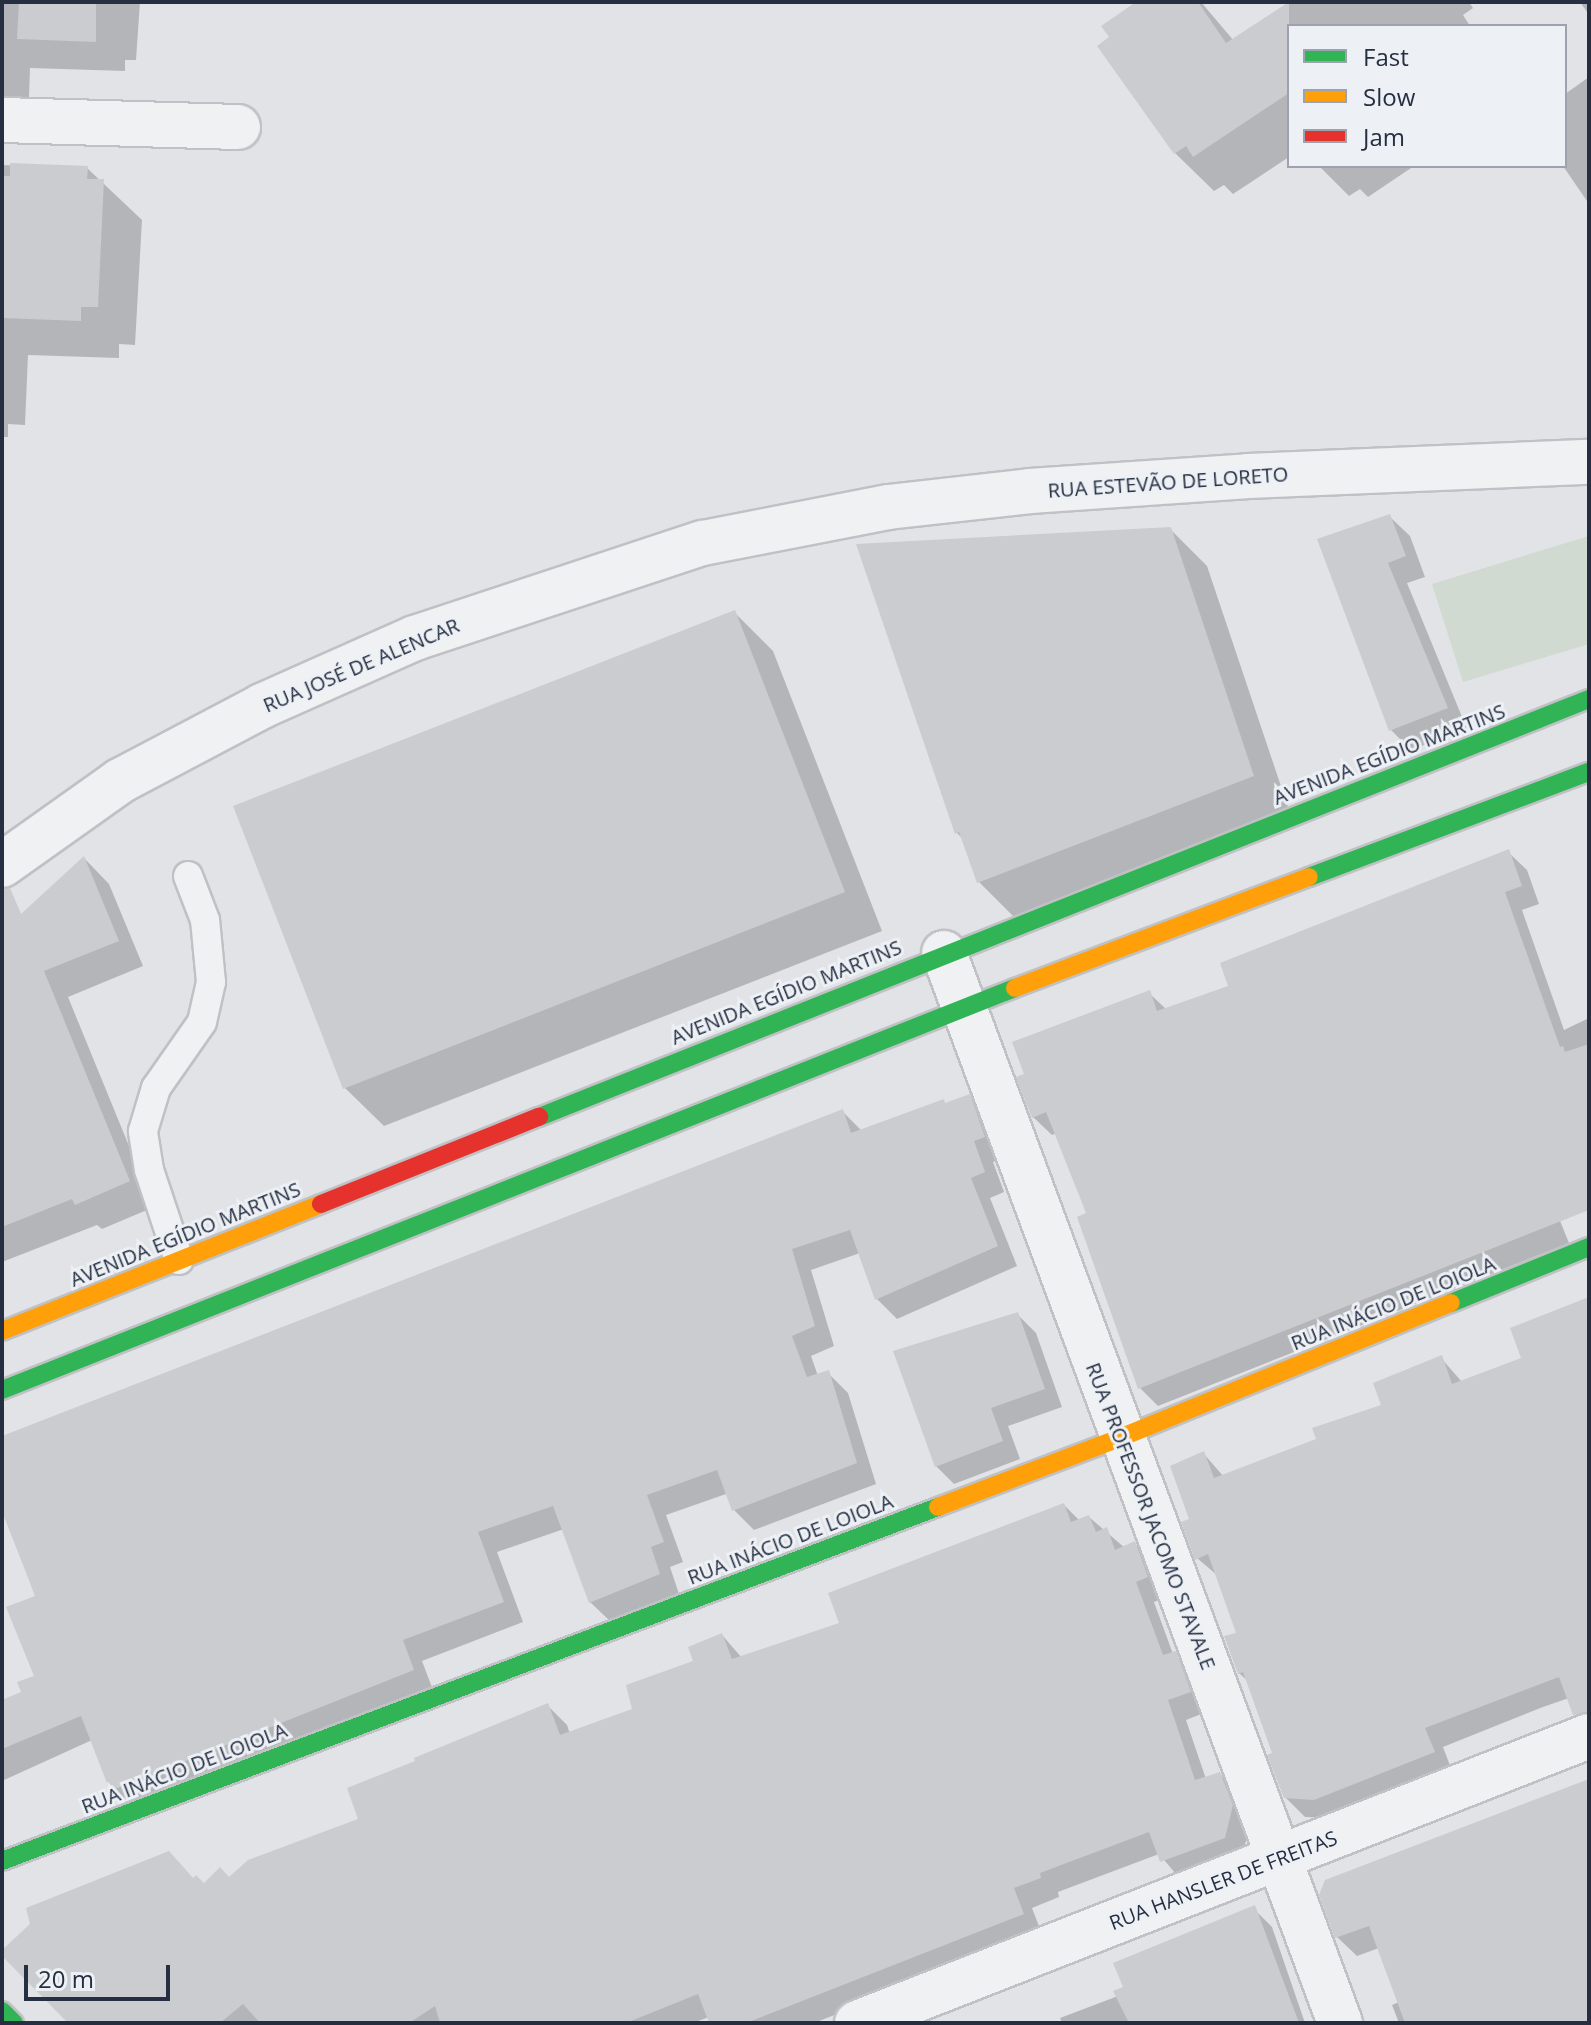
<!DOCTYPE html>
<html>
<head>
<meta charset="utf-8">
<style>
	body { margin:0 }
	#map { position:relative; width:1591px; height:2025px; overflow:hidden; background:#e1e3e6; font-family:"Open Sans",sans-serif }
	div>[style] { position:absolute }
	.green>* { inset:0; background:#d0dad0 }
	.shadow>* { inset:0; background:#0003 }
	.building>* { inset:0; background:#caccd0 }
	.roads { filter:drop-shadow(2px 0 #bfc1c4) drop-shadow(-2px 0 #bfc1c4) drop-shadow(0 2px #bfc1c4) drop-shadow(0 -2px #bfc1c4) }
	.lane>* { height:28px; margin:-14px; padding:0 14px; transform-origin:14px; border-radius:14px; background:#f0f1f3 }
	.street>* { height:44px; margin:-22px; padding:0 22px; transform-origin:22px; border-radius:22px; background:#f0f1f3 }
	.fast>* { height:18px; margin:-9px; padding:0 9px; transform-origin:9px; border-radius:9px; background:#30b455 }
	.slow>* { height:18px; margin:-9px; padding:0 9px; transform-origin:9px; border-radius:9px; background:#ff9f0a }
	.jam>* { height:18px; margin:-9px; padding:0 9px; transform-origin:9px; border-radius:9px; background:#e5322d }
	span { translate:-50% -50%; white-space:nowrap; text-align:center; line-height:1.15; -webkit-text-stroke:6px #edf1f6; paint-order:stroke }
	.street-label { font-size:20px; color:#262f41 }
	.frame { position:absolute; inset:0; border:4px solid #262f41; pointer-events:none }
	.legend { position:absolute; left:1287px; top:24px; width:280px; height:144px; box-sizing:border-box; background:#edf1f6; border:2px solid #9da3ae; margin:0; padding:10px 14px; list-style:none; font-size:24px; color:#262f41 }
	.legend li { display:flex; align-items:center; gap:16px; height:40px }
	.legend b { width:40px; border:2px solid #9da3ae }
	.scale { position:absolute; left:24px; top:1965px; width:146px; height:36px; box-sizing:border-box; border:4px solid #262f41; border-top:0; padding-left:10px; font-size:24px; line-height:28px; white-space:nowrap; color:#262f41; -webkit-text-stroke:6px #edf1f6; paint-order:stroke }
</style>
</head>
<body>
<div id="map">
	<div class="green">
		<i style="clip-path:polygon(1589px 536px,1589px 644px,1463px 682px,1432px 584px)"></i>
	</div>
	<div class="shadow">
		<i style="clip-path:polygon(2px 2px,140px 2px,136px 60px,125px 60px,125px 71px,30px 68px,28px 126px,11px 136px,8px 144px,2px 144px)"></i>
		<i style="clip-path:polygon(1140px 2px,1201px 2px,1234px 41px,1290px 2px,1469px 2px,1473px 8px,1463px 15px,1470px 26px,1289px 26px,1289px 157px,1233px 194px,1224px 185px,1214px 191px,1175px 153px,1112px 38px)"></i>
		<i style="clip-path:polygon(1580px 2px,1589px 2px,1589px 15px)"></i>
		<i style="clip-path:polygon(1589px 77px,1589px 204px,1563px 166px,1565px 94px)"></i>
		<i style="clip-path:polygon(2px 165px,87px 168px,142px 220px,135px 345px,119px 344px,119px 358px,28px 355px,25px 425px,8px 424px,8px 437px,2px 437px)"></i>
		<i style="clip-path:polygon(1319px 166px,1414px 166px,1368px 197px,1360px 189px,1349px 196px)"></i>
		<i style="clip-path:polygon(1389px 516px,1410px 536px,1425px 577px,1407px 583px,1467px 729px,1411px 750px,1391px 730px,1320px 540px)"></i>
		<i style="clip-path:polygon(1170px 529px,1207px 566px,1290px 813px,1015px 918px,979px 882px,964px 840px,957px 833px)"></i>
		<i style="clip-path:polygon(734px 612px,773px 651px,882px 931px,384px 1126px,345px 1088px)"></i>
		<i style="clip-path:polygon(1508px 852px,1527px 870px,1539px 904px,1522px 910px,1564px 1030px,1589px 1018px,1589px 1198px,1556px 1211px,1569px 1243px,1158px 1406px,1140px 1388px,1089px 1214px,1057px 1133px,1052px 1135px,1033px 1117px,1149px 993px,1167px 1010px,1230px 987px)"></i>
		<i style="clip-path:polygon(84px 858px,109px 884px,143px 966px,68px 997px,154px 1207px,102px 1229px,97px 1225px,2px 1262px,2px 934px)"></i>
		<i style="clip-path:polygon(969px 1096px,989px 1117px,1004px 1157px,993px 1162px,1004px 1192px,990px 1198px,1017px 1266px,897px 1319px,876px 1298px,860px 1253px,811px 1270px,834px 1346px,811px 1356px,818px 1376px,828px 1373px,848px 1393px,876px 1484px,754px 1530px,734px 1510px,726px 1494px,666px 1515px,683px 1562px,670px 1567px,679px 1594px,611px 1622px,590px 1602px,564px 1529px,497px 1552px,523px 1622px,422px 1661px,433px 1690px,132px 1810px,112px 1790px,92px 1740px,2px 1781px,2px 1703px,24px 1693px,37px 1677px,37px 1597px,2px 1511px,2px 1439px,842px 1111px,862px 1131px)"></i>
		<i style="clip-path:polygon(1589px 1299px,1589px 1717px,1569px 1698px,1543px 1707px,1443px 1747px,1452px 1771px,1334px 1818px,1305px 1817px,1285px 1797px,1274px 1754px,1249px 1682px,1239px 1673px,1238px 1634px,1218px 1576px,1197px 1558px,1191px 1520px,1204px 1454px,1224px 1477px,1319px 1440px,1383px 1406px,1441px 1358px,1462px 1382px,1524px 1359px)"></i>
		<i style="clip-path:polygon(1018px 1315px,1036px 1333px,1062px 1407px,1008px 1426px,1020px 1459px,954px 1484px,936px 1466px)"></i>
		<i style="clip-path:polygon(1064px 1505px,1080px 1521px,1089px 1517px,1125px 1548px,1135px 1544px,1154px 1563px,1166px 1597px,1154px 1602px,1173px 1654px,1194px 1673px,1209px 1711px,1186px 1720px,1206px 1779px,1220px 1774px,1239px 1793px,1251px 1826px,1244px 1847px,1181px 1880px,1159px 1854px,1058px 1892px,1059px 1897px,1032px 1908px,1042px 1934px,814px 2023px,711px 2023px,709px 2017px,693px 2023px,71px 2023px,2px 1953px,194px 1880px,204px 1886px,229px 1879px,361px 1820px,548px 1706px,567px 1725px,570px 1734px,634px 1711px,696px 1662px,722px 1635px,742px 1658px,841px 1624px)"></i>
		<i style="clip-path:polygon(1589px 1781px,1589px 2023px,1399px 2023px,1392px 2005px,1399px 2002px,1379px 1948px,1357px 1956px,1337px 1937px)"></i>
		<i style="clip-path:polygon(1253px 1908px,1272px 1927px,1305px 2023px,1062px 2023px,1060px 2018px,1118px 1996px)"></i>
	</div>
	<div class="building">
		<i style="clip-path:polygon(19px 2px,96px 2px,96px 42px,17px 39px)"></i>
		<i style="clip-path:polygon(1136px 2px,1198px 2px,1226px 43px,1289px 2px,1289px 93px,1193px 157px,1186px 146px,1174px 154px,1097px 46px,1109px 37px,1101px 26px)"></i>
		<i style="clip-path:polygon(10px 163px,88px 166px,87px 179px,104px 179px,98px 307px,81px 307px,81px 321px,2px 318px,2px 176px,10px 176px)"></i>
		<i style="clip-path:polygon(1390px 514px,1406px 556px,1388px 563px,1448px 708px,1389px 731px,1317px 539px)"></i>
		<i style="clip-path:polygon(1171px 527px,1254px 776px,977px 883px,959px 832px,955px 834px,856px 544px)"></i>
		<i style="clip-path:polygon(735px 610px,845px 892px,343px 1089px,233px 806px)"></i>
		<i style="clip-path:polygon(1509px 849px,1522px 886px,1505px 892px,1560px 1047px,1563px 1046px,1565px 1052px,1589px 1044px,1589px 1210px,1138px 1389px,1077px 1217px,1086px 1213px,1046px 1112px,1032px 1118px,1016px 1077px,1024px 1074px,1012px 1042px,1150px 990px,1157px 1011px,1228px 986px,1220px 963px)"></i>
		<i style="clip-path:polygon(84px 856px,119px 941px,44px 971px,130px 1181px,75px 1205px,72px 1199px,2px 1227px,2px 890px,10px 888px,21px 914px)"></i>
		<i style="clip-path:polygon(970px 1094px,985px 1137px,974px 1141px,985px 1172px,971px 1178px,998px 1246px,875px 1300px,850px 1230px,792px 1249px,815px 1326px,792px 1336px,807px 1377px,829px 1370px,857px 1463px,732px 1511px,717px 1470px,647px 1495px,664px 1542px,651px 1547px,660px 1574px,589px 1603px,553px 1506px,478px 1532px,504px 1602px,403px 1640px,414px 1670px,110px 1791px,81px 1716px,2px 1749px,2px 1700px,21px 1692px,17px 1682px,34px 1676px,6px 1607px,35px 1596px,2px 1511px,2px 1436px,843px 1109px,851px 1133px,944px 1099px,945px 1103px)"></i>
		<i style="clip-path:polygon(1589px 1297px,1589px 1712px,1573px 1715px,1559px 1677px,1425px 1728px,1435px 1752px,1314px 1800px,1284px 1798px,1267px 1755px,1272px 1753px,1243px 1672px,1238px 1674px,1224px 1636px,1236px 1633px,1208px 1554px,1195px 1560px,1181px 1522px,1189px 1519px,1170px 1466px,1204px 1451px,1214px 1478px,1316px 1439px,1312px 1428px,1381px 1405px,1373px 1383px,1442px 1355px,1452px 1384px,1521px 1358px,1510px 1328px)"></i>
		<i style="clip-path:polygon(1018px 1312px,1045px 1389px,991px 1408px,1003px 1441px,935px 1467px,893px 1351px)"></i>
		<i style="clip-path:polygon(1064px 1503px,1071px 1522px,1089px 1515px,1096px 1532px,1107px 1527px,1115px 1550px,1135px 1541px,1148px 1577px,1136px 1582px,1163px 1655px,1176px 1651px,1191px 1692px,1168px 1700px,1195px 1780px,1220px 1772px,1233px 1805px,1225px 1838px,1160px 1862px,1149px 1832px,1040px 1873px,1041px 1878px,1014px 1888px,1024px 1914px,746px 2023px,709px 2023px,698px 1994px,626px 2023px,440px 2023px,435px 2006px,409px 2023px,260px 2023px,243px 2004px,220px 2023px,68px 2023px,2px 1956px,2px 1950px,30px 1924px,26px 1908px,169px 1851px,193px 1878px,196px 1875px,204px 1883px,220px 1867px,229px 1877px,248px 1860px,358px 1819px,347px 1788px,415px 1761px,414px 1758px,548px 1703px,560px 1735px,632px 1709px,626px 1685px,693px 1661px,688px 1647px,722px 1633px,732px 1659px,839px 1623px,828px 1593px)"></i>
		<i style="clip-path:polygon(1589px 1779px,1589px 2023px,1405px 2023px,1369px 1926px,1335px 1938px,1319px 1895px,1325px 1880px)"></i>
		<i style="clip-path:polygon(1255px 1905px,1299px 2023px,1129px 2023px,1113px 1991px,1123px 1987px,1113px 1963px)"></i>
	</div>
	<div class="roads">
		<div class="lane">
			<i style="left:179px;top:1260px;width:95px;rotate:-108.4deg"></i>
			<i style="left:149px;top:1170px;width:39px;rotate:-99deg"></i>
			<i style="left:143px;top:1131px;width:45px;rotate:-73.2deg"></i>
			<i style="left:156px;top:1088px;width:80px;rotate:-55.1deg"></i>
			<i style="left:202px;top:1022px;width:41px;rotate:-77.3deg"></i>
			<i style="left:211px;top:982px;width:62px;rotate:-95.5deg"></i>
			<i style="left:205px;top:920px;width:47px;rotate:-111.1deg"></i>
		</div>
		<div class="street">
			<i style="left:2px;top:120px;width:236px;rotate:1.7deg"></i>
			<i style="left:2px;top:865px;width:145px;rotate:-35.4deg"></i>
			<i style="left:120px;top:781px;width:161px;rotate:-27.8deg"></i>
			<i style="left:262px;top:706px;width:167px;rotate:-24deg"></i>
			<i style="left:415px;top:638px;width:303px;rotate:-18.3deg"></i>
			<i style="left:703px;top:543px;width:188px;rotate:-11deg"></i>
			<i style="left:888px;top:507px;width:143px;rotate:-6.4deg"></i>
			<i style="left:1030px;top:491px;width:219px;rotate:-3.9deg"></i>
			<i style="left:1248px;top:476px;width:341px;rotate:-2.4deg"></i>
			<i style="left:944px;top:953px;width:1141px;rotate:69.69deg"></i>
			<i style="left:857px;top:2023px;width:786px;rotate:-21.41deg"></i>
		</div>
		<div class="fast">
			<i style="left:1309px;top:877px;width:299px;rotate:-20.6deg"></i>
			<i style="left:539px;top:1117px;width:1130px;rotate:-21.71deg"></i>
			<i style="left:1451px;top:1303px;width:149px;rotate:-22.1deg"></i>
			<i style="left:2px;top:1390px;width:1090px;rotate:-21.65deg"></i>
			<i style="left:2px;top:1861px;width:1001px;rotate:-20.72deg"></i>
			<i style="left:2px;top:2011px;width:17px;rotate:45deg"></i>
		</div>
		<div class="slow">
			<i style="left:1015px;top:988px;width:314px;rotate:-20.7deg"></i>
			<i style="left:2px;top:1331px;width:343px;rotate:-21.7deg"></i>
			<i style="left:938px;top:1507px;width:197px;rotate:-20.8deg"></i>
			<i style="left:1122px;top:1437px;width:355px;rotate:-22.2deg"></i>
		</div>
		<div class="jam">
			<i style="left:321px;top:1204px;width:235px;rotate:-21.8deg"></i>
		</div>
	</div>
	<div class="street-label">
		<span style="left:1168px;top:482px;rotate:-4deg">RUA ESTEVÃO DE LORETO</span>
		<span style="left:361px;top:665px;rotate:-23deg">RUA JOSÉ DE ALENCAR</span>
		<span style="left:1389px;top:754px;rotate:-21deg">AVENIDA EGÍDIO MARTINS</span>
		<span style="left:786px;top:992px;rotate:-22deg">AVENIDA EGÍDIO MARTINS</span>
		<span style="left:185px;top:1234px;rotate:-22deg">AVENIDA EGÍDIO MARTINS</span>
		<span style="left:1393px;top:1303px;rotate:-22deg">RUA INÁCIO DE LOIOLA</span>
		<span style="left:1151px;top:1516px;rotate:69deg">RUA PROFESSOR JACOMO STAVALE</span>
		<span style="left:790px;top:1539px;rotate:-21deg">RUA INÁCIO DE LOIOLA</span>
		<span style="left:184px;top:1768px;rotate:-21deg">RUA INÁCIO DE LOIOLA</span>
		<span style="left:1223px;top:1880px;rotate:-21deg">RUA HANSLER DE FREITAS</span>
	</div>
	<div class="frame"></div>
	<ul class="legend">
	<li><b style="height:10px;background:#30b455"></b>Fast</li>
	<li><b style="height:10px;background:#ff9f0a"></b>Slow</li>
	<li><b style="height:10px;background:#e5322d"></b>Jam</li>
	</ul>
	<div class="scale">20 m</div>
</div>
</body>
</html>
